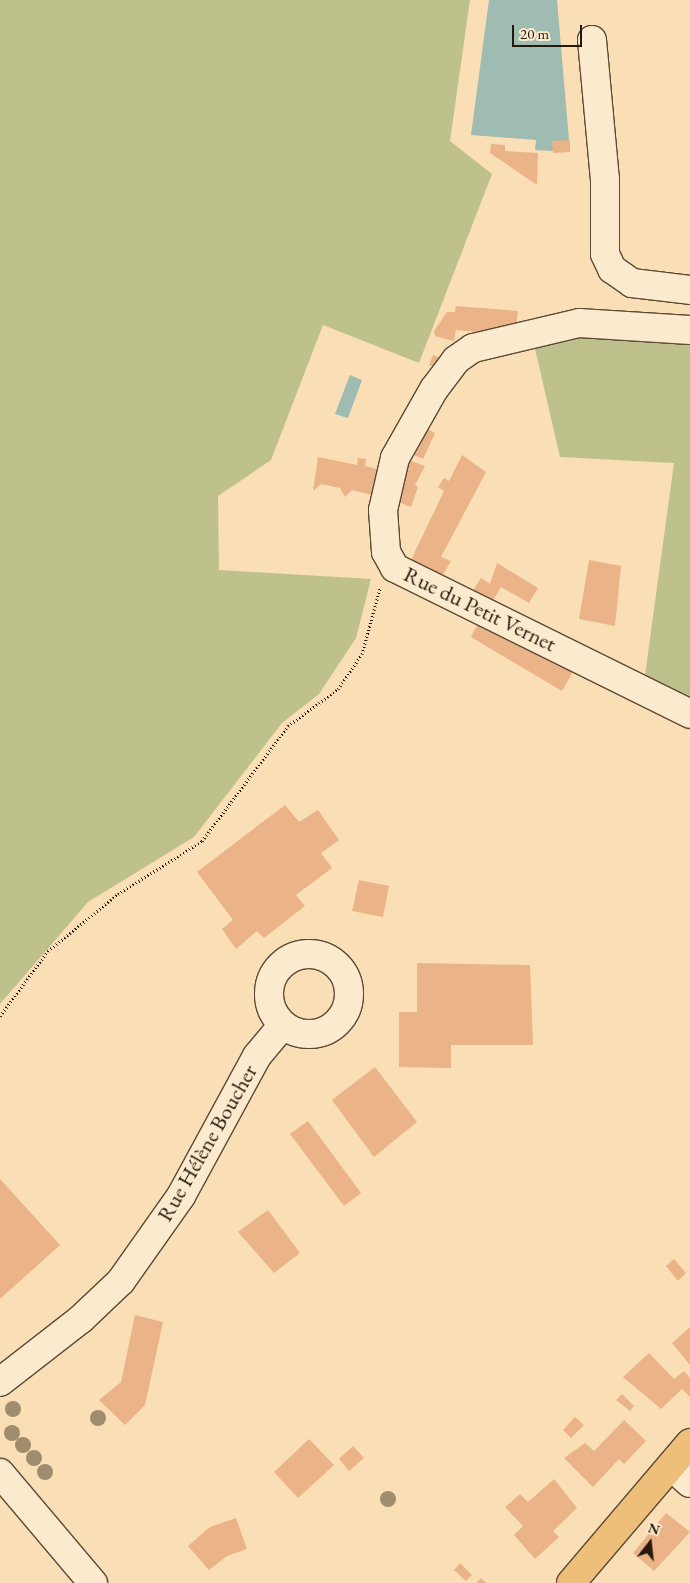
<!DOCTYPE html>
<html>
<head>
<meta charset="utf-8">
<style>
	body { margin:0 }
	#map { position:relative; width:690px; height:1583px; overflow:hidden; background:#fadeb5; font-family:"EB Garamond",serif }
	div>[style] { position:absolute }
	.green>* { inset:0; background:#bfc18d }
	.water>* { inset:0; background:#9ebcb1 }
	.building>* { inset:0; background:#eab488 }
	.path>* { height:3px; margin-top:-1.5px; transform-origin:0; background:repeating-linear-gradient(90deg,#26190c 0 1px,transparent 0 3.5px) }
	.roads { filter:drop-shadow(1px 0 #5b4a36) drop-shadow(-1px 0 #5b4a36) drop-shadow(0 1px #5b4a36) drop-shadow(0 -1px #5b4a36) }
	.minor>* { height:28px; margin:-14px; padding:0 14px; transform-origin:14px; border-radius:14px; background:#fceacf }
	.minor>.ring { margin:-14px; padding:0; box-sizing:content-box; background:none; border:28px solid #fceacf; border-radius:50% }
	.major>* { height:28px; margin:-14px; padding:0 14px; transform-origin:14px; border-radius:14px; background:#edbf7a }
	.trees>* { width:16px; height:16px; margin:-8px; border-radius:50%; background:#9f8d6e }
	span { translate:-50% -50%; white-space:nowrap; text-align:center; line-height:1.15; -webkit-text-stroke:4.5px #fceacf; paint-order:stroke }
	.street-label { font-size:22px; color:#26190c }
	.north { position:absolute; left:625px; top:1518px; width:50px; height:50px; -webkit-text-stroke:4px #fceacf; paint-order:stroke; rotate:16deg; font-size:14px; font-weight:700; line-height:20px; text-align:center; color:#26190c }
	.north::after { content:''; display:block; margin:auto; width:18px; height:22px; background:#26190c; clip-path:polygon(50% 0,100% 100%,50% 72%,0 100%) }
	.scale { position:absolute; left:512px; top:25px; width:70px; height:22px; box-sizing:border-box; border:2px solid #26190c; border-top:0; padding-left:6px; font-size:15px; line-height:18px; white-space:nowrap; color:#26190c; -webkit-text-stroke:4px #fceacf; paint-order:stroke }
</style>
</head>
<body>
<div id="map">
	<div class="green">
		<i style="clip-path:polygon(0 0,470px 0,450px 141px,492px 174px,419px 363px,323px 325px,271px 460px,218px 496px,219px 570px,371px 579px,356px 638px,319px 694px,282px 723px,194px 837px,88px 902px,0 1004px)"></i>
		<i style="clip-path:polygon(592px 333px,690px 339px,690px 697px,645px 675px,674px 463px,560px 457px,533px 340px)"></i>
	</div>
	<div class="water">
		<i style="clip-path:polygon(489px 0,557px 0,570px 152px,535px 150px,536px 140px,471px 135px)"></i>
		<i style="clip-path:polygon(350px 375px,362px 380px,348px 418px,335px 414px)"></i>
	</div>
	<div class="building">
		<i style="clip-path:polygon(570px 140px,570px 152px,553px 153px,552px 141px)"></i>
		<i style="clip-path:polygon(491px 144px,505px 145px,505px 151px,538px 153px,537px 185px,490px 153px)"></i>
		<i style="clip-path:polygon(456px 306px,518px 311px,516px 326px,510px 324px,508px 335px,456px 330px,454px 341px,435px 336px,434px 331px,447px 312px,455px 312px)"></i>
		<i style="clip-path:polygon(433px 355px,446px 360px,443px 370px,429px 365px)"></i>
		<i style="clip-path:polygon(423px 427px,435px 433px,423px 459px,411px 454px)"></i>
		<i style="clip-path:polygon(462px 455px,486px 472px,441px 557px,451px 561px,442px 576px,411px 560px,444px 491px,438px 487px,444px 478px,449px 481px)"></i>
		<i style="clip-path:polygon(318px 457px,357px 465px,358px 458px,366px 459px,365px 466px,381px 470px,376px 496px,352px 490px,345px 497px,340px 488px,321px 484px,313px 491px)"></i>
		<i style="clip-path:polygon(409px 460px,425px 466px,415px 485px,418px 487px,411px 507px,395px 501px)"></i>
		<i style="clip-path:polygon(589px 560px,621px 566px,615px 626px,579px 619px)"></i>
		<i style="clip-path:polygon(497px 563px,538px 588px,529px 603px,501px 587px,492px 602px,472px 592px,481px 578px,490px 584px)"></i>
		<i style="clip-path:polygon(481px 618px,575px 668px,562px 691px,471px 637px)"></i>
		<i style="clip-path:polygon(285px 805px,299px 822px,318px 810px,339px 840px,321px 853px,332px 868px,296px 895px,305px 906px,264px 938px,257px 931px,236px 949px,222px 929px,233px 920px,197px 872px)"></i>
		<i style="clip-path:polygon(359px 880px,389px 886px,383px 917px,352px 911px)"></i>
		<i style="clip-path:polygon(417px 963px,530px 965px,533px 1045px,451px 1045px,451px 1068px,399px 1067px,399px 1012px,417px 1012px)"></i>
		<i style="clip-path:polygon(375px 1067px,417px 1122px,374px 1157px,332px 1100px)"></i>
		<i style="clip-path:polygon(308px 1121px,361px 1193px,344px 1206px,290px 1134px)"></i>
		<i style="clip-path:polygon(0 1179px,60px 1245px,0 1299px)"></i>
		<i style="clip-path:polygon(268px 1210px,300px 1253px,274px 1273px,238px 1232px)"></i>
		<i style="clip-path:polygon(674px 1259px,686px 1273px,678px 1281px,666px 1266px)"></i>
		<i style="clip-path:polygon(135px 1315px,163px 1322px,145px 1405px,125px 1425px,99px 1400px,121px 1382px)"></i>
		<i style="clip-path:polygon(690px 1327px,690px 1365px,672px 1343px)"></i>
		<i style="clip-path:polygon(649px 1353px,674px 1379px,684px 1371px,690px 1378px,690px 1397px,682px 1389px,661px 1409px,623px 1377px)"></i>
		<i style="clip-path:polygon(622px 1394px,634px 1406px,630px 1411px,616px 1400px)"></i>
		<i style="clip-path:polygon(575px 1417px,584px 1425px,571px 1438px,563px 1430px)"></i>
		<i style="clip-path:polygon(624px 1420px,646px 1441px,624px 1464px,619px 1459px,593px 1487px,564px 1458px,585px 1443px,594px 1451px)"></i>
		<i style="clip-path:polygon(309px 1439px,334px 1465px,298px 1498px,274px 1472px)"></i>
		<i style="clip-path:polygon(353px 1446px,364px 1458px,349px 1471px,339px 1459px)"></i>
		<i style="clip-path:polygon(554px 1479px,577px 1508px,553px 1531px,559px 1537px,535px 1559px,514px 1535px,523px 1526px,505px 1507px,520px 1494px,528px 1502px)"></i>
		<i style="clip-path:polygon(666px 1513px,690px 1532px,654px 1571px,633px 1553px)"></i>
		<i style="clip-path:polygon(236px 1518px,247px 1549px,227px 1556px,209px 1570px,188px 1546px,210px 1527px)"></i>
		<i style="clip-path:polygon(460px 1563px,472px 1575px,466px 1581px,454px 1570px)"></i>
		<i style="clip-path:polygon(481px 1578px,486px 1583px,476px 1583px)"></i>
	</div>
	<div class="path">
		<i style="left:0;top:1016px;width:81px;rotate:-53.6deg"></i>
		<i style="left:48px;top:951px;width:90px;rotate:-39.2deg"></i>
		<i style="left:118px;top:894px;width:99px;rotate:-32.2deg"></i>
		<i style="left:202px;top:841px;width:144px;rotate:-53.2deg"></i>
		<i style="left:288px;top:726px;width:62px;rotate:-36.5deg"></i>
		<i style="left:338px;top:689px;width:42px;rotate:-55.6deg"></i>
		<i style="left:362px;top:654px;width:68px;rotate:-74.7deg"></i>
	</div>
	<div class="roads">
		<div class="minor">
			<i style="left:592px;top:40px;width:140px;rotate:84.7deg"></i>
			<i style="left:605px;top:179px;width:75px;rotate:90deg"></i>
			<i style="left:605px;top:254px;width:17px;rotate:65deg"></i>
			<i style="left:612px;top:269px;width:24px;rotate:35deg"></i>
			<i style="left:632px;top:283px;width:58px;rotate:6.9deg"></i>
			<i style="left:690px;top:330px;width:111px;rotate:-176.4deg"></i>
			<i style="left:579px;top:323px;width:109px;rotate:166.7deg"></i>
			<i style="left:473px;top:348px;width:21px;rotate:145deg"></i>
			<i style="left:456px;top:360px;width:36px;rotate:127deg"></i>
			<i style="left:434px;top:389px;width:79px;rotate:119.5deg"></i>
			<i style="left:395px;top:458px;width:53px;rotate:103deg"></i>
			<i style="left:383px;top:510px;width:42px;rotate:85.9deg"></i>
			<i style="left:386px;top:552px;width:18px;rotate:61deg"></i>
			<i style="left:395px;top:568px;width:329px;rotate:26.3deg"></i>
			<i class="ring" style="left:269px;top:954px;width:52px;height:52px"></i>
			<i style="left:0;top:1382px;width:103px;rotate:-37.9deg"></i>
			<i style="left:81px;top:1319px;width:55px;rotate:-43.5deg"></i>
			<i style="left:121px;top:1281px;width:104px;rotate:-54.8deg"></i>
			<i style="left:181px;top:1196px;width:159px;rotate:-61.5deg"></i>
			<i style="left:257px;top:1056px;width:40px;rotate:-50deg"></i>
			<i style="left:671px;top:1466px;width:25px;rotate:42deg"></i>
			<i style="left:0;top:1473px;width:144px;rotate:49.8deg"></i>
		</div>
		<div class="major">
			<i style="left:571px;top:1583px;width:184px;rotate:-49.6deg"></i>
		</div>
	</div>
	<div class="trees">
		<i style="left:13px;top:1409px"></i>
		<i style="left:98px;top:1418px"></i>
		<i style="left:12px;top:1433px"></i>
		<i style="left:23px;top:1445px"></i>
		<i style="left:34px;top:1458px"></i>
		<i style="left:45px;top:1472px"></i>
		<i style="left:388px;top:1499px"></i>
	</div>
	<div class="street-label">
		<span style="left:480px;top:609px;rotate:26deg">Rue du Petit Vernet</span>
		<span style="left:207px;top:1143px;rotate:-60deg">Rue Hélène Boucher</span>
	</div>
	<div class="north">N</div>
	<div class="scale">20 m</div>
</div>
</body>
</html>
